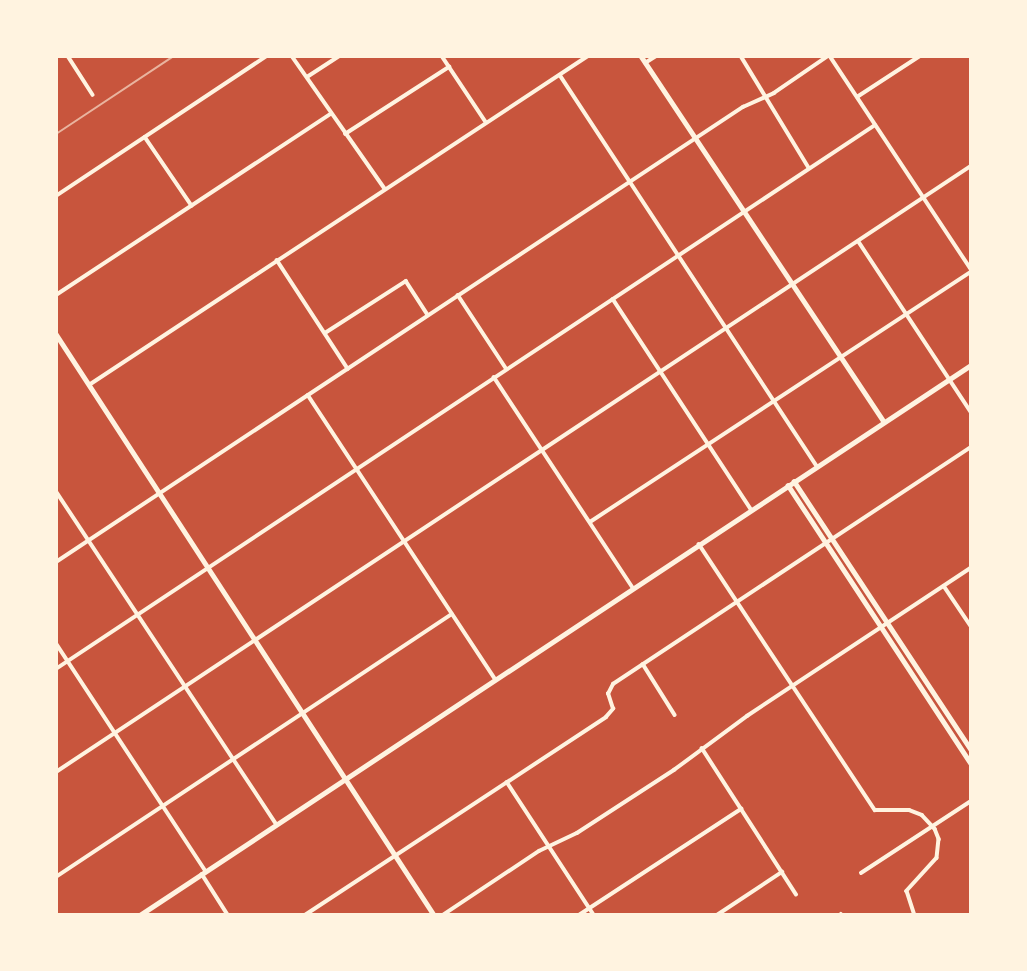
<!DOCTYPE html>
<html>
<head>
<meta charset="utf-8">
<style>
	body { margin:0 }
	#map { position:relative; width:1027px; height:971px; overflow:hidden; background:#c8553d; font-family:Figtree,sans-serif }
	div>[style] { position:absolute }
	.minor>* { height:3.5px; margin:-1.75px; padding:0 1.75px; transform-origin:1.75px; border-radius:1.75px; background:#fff3e0 }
	.tertiary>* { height:4.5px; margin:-2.25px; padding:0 2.25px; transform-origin:2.25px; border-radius:2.25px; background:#fff3e0 }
	.secondary>* { height:4.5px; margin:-2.25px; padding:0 2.25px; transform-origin:2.25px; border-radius:2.25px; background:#fff3e0 }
	.rail>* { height:2px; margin:-1px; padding:0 1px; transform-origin:1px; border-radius:1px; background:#e9b49f }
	span { translate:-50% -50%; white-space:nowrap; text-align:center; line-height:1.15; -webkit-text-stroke:5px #fff3e0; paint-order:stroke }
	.frame { position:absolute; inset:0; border:58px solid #fff3e0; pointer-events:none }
</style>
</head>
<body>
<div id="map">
	<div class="minor">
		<i style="left:68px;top:56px;width:46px;rotate:57.3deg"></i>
		<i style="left:292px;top:56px;width:162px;rotate:55deg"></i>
		<i style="left:442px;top:56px;width:79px;rotate:56.3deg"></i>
		<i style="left:741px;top:56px;width:131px;rotate:58.7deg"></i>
		<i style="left:830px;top:56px;width:255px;rotate:56.5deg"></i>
		<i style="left:645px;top:63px;width:13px;rotate:-32deg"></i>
		<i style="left:560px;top:75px;width:468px;rotate:56.7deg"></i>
		<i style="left:307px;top:77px;width:38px;rotate:-33deg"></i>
		<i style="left:857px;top:97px;width:75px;rotate:-33.1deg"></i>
		<i style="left:345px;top:134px;width:124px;rotate:-32.8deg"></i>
		<i style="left:145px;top:137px;width:83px;rotate:55.7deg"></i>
		<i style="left:56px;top:196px;width:253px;rotate:-33.6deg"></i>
		<i style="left:859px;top:242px;width:204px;rotate:56.6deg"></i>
		<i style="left:277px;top:260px;width:130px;rotate:56.9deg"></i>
		<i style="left:56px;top:295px;width:328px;rotate:-33.4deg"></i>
		<i style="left:458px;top:295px;width:87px;rotate:56.7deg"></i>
		<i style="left:613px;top:299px;width:251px;rotate:56.7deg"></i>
		<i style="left:325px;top:333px;width:96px;rotate:-32.7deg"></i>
		<i style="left:406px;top:281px;width:40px;rotate:57.1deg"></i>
		<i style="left:494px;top:377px;width:253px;rotate:56.6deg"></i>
		<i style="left:89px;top:385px;width:598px;rotate:-33.4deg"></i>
		<i style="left:308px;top:395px;width:340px;rotate:56.6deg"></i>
		<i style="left:56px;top:491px;width:399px;rotate:56.5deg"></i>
		<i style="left:590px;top:522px;width:456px;rotate:-33.3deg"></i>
		<i style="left:699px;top:544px;width:319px;rotate:56.5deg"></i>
		<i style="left:875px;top:810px;width:34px"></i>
		<i style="left:909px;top:810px;width:14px;rotate:21deg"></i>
		<i style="left:922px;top:815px;width:19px;rotate:47deg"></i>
		<i style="left:935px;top:829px;width:11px;rotate:68deg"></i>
		<i style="left:939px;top:839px;width:19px;rotate:96deg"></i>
		<i style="left:937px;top:858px;width:45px;rotate:132.3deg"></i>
		<i style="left:907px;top:891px;width:25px;rotate:72deg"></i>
		<i style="left:56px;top:562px;width:824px;rotate:-33.52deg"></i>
		<i style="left:743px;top:107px;width:34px;rotate:-24deg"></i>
		<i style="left:774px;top:93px;width:65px;rotate:-34.4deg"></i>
		<i style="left:944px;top:586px;width:48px;rotate:56deg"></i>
		<i style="left:56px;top:643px;width:273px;rotate:56.7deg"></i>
		<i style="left:643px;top:664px;width:60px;rotate:57.9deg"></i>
		<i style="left:56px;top:669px;width:983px;rotate:-33.59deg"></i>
		<i style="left:702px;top:748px;width:174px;rotate:57.2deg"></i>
		<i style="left:56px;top:772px;width:1097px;rotate:-33.52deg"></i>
		<i style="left:507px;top:782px;width:159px;rotate:56.8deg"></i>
		<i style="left:861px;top:873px;width:131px;rotate:-33.2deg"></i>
		<i style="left:202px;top:874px;width:49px;rotate:57.6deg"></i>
		<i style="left:56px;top:877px;width:475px;rotate:-33.6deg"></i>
		<i style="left:305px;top:915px;width:360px;rotate:-33.3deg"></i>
		<i style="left:606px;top:717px;width:11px;rotate:-49deg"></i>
		<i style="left:613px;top:709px;width:16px;rotate:-108deg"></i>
		<i style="left:608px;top:694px;width:11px;rotate:-63deg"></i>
		<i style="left:613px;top:684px;width:429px;rotate:-33.5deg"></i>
		<i style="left:443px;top:915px;width:115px;rotate:-33.7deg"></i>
		<i style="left:539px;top:851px;width:42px;rotate:-25.3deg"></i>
		<i style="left:577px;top:833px;width:116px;rotate:-33deg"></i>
		<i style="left:674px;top:770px;width:91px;rotate:-36.5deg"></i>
		<i style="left:747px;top:716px;width:268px;rotate:-33.5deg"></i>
		<i style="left:579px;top:915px;width:194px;rotate:-33.2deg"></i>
		<i style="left:717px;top:915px;width:78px;rotate:-33.5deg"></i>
		<i style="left:840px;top:915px;width:1px;rotate:-45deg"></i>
	</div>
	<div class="tertiary">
		<i style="left:641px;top:56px;width:439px;rotate:56.4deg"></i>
		<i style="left:794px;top:481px;width:321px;rotate:56.6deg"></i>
		<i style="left:788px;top:485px;width:334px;rotate:56.7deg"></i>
		<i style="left:140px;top:915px;width:997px;rotate:-33.5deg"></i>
	</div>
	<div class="secondary">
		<i style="left:56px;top:334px;width:693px;rotate:56.95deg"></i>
	</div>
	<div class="rail">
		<i style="left:56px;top:134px;width:141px;rotate:-33.5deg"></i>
	</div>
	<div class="frame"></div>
</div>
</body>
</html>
